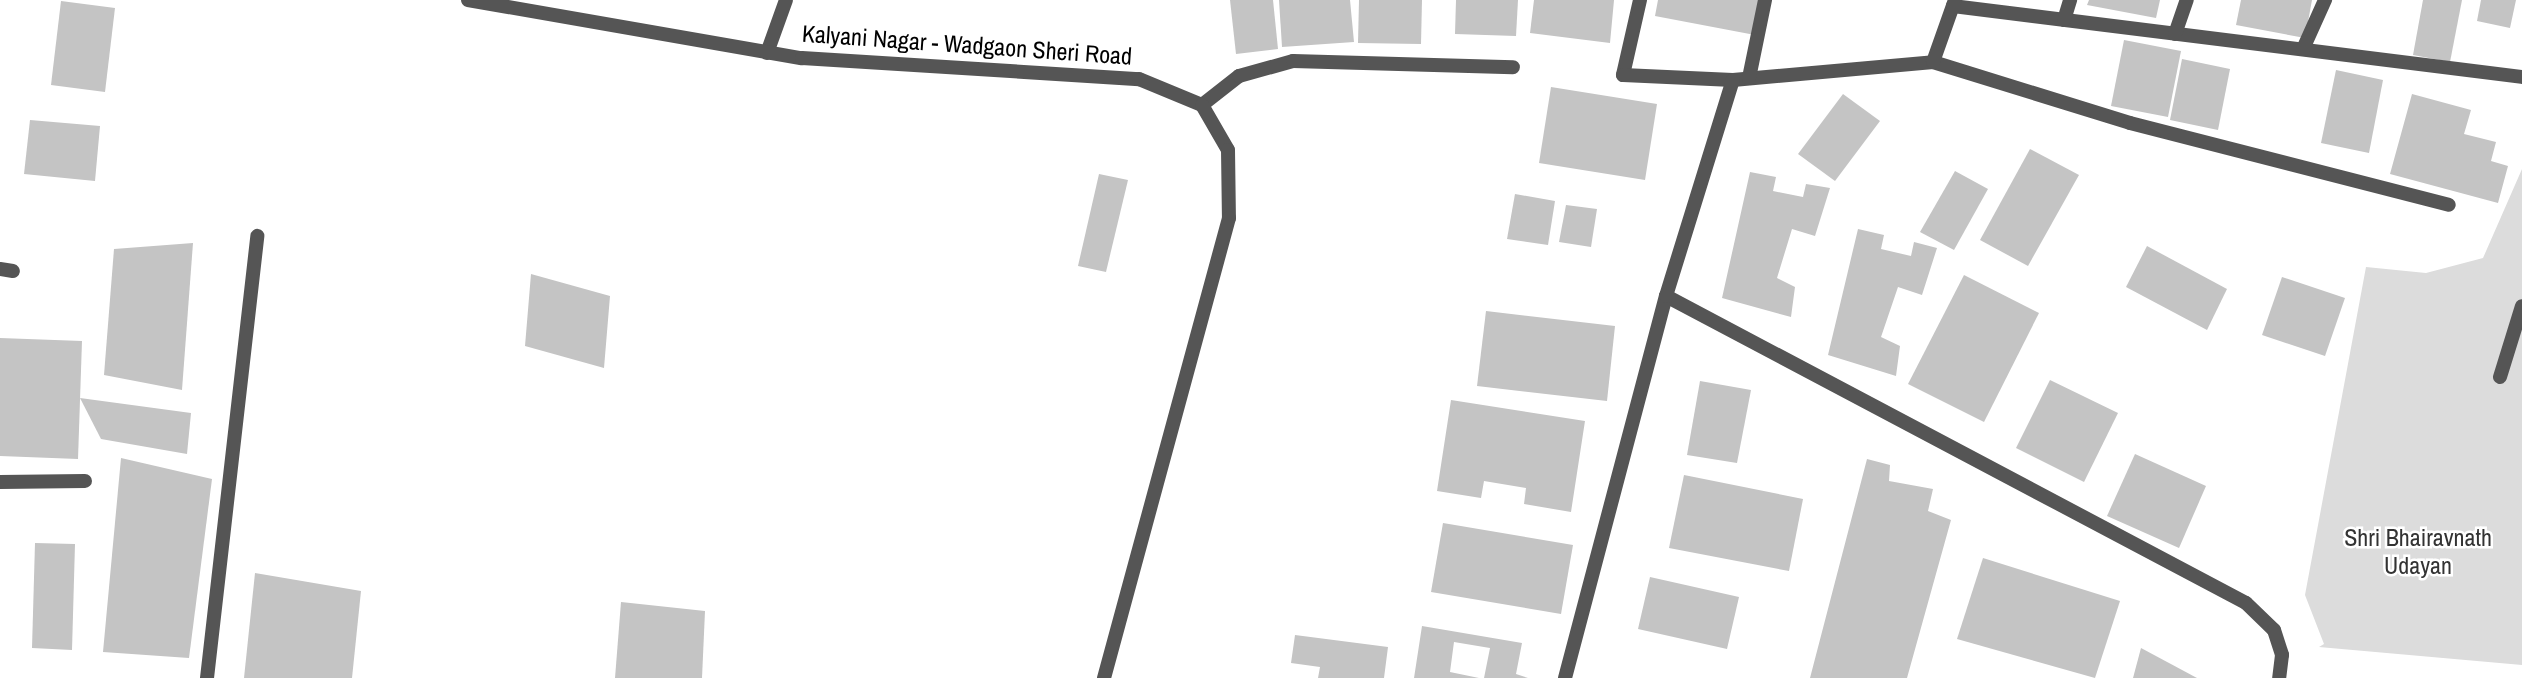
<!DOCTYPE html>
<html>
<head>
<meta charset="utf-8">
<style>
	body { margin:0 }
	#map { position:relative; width:2522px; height:678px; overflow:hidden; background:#fff; font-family:"Archivo Narrow",sans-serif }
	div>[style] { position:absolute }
	.green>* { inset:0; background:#dcdcdc }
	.building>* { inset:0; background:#c4c4c4 }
	.service>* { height:14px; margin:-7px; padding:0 7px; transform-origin:7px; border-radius:7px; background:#555 }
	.minor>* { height:14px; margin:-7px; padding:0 7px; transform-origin:7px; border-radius:7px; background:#555 }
	.tertiary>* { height:14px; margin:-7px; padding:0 7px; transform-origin:7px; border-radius:7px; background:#555 }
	span { translate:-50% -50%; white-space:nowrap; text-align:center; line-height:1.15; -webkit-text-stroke:5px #fff; paint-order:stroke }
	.street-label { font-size:24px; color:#000 }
	.park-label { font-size:24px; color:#333 }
</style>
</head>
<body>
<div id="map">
	<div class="green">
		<i style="clip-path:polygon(2522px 169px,2522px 665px,2319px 647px,2324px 644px,2305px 595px,2366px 267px,2426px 273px,2483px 258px)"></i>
	</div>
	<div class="building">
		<i style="clip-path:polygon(1230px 0,1273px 0,1278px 49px,1236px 54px)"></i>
		<i style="clip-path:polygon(1279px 0,1350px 0,1354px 42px,1282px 47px)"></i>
		<i style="clip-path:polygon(1359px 0,1422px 0,1421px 44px,1358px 43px)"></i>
		<i style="clip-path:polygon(1456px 0,1518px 0,1516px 36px,1455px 34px)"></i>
		<i style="clip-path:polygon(1534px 0,1614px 0,1610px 43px,1530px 33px)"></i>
		<i style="clip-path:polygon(1658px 0,1761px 0,1755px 35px,1655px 16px)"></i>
		<i style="clip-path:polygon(2089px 0,2160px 0,2156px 18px,2087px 5px)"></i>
		<i style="clip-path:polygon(2241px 0,2312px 0,2305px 38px,2236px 25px)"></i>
		<i style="clip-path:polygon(2423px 0,2462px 0,2450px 62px,2413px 55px)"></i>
		<i style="clip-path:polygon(2481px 0,2516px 0,2510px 28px,2477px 21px)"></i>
		<i style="clip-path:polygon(61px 1px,115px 8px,105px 92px,51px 85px)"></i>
		<i style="clip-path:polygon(2124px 40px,2181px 51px,2168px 117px,2111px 106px)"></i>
		<i style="clip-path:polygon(2182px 59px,2230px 69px,2218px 130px,2170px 120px)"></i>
		<i style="clip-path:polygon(2336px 70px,2383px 80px,2369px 153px,2321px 143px)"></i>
		<i style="clip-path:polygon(1551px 87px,1657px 104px,1645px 180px,1539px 163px)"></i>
		<i style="clip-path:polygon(1843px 94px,1880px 121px,1835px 181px,1798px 154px)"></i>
		<i style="clip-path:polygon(2412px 94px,2471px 110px,2464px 134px,2496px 142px,2491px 161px,2508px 166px,2498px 203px,2390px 174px)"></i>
		<i style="clip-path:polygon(30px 120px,100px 126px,95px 181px,24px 174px)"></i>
		<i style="clip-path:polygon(2030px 149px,2079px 175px,2028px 266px,1980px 240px)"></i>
		<i style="clip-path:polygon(1955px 171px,1988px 189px,1954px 250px,1920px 232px)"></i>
		<i style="clip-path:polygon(1750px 172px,1776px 177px,1773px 191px,1803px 197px,1806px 184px,1830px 188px,1815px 236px,1792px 229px,1777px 278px,1795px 287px,1791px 317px,1722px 298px)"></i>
		<i style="clip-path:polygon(1099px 174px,1128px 180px,1106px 272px,1078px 266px)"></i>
		<i style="clip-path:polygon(1515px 194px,1555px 201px,1548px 245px,1507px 239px)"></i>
		<i style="clip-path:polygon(1566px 205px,1597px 209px,1591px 247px,1559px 242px)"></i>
		<i style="clip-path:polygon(1858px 229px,1884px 235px,1881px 249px,1911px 256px,1914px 242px,1937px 248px,1922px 295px,1898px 287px,1881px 337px,1900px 346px,1896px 376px,1828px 355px)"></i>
		<i style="clip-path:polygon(193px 243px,182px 390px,104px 375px,114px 249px)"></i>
		<i style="clip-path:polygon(2147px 246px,2227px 289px,2207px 330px,2126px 287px)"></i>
		<i style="clip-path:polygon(531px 274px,610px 296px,604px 368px,525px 346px)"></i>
		<i style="clip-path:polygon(1964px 275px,2039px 313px,1984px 422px,1908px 384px)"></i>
		<i style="clip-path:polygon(2282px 277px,2345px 298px,2325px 356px,2262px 335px)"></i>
		<i style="clip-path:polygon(1486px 311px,1615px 326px,1607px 401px,1477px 386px)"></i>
		<i style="clip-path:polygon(0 338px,82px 341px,78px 459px,0 456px)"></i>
		<i style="clip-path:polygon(2050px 380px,2118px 413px,2084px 482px,2016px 448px)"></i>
		<i style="clip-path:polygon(1700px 381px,1751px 390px,1737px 463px,1687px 455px)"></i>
		<i style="clip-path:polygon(80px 398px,191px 413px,187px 454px,101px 439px)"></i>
		<i style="clip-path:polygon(1451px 400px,1585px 421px,1571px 512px,1524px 504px,1526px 488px,1484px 481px,1481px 498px,1437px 491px)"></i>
		<i style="clip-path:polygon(2135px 454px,2206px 486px,2179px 548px,2107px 516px)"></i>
		<i style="clip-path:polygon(121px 458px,212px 479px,189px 658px,103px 652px)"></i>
		<i style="clip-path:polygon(1867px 459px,1890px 465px,1889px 481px,1933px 489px,1928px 511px,1951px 520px,1907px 678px,1810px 678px)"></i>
		<i style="clip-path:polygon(1684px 475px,1803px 499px,1789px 571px,1669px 548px)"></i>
		<i style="clip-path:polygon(1443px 523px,1573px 545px,1561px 614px,1431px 592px)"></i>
		<i style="clip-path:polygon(35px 543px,75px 544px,72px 650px,32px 648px)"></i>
		<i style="clip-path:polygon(1983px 558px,2120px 601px,2095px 678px,1957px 639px)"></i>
		<i style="clip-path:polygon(255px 573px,361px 591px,352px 678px,244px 678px)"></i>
		<i style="clip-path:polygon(1650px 577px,1739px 597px,1727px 649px,1638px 629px)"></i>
		<i style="clip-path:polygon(621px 602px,705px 611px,702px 678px,615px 678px)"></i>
		<i style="clip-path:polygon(1422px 626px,1522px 643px,1516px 674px,1528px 678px,1484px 678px,1490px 648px,1454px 642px,1450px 672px,1479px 678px,1414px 678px)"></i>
		<i style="clip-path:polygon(1295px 635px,1388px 647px,1384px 678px,1318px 678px,1320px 667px,1291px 663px)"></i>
		<i style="clip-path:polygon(2141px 648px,2197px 678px,2133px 678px)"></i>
	</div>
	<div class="service">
		<i style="left:767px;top:53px;width:56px;rotate:-70.3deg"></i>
		<i style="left:2500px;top:377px;width:74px;rotate:-72.8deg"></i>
		<i style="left:207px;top:678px;width:445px;rotate:-83.5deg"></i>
	</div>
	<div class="minor">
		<i style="left:1640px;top:0;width:77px;rotate:102.8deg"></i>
		<i style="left:1623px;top:75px;width:110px;rotate:2.6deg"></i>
		<i style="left:1733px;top:80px;width:201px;rotate:-5.1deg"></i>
		<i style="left:1933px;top:62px;width:206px;rotate:17.2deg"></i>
		<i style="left:2130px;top:123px;width:329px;rotate:14.4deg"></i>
		<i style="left:1953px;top:6px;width:573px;rotate:7.11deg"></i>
		<i style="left:2064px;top:20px;width:21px;rotate:-73deg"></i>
		<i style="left:2175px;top:34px;width:36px;rotate:-71deg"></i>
		<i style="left:2303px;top:49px;width:54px;rotate:-65.8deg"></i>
		<i style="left:1933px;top:62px;width:66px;rotate:-70.5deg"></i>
		<i style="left:1749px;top:78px;width:80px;rotate:-78.4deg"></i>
		<i style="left:1202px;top:105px;width:47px;rotate:-38.1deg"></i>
		<i style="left:1239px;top:76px;width:56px;rotate:-15.5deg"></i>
		<i style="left:1293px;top:61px;width:220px;rotate:1.6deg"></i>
		<i style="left:0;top:269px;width:13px;rotate:9deg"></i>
		<i style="left:1666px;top:296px;width:656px;rotate:27.89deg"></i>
		<i style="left:2246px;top:603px;width:39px;rotate:44deg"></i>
		<i style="left:2274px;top:630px;width:26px;rotate:72deg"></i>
		<i style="left:2282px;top:655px;width:23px;rotate:97deg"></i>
		<i style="left:0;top:482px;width:85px;rotate:-0.7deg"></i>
		<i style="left:1565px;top:678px;width:395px;rotate:-75.2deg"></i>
		<i style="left:1666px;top:296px;width:226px;rotate:-72.8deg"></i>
	</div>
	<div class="tertiary">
		<i style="left:468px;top:0;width:339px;rotate:9.9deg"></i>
		<i style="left:802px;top:58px;width:338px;rotate:3.6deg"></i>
		<i style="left:1139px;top:79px;width:68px;rotate:22.4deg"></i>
		<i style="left:1202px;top:105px;width:52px;rotate:60deg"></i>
		<i style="left:1228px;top:150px;width:68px;rotate:89.2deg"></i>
		<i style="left:1229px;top:218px;width:477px;rotate:105.2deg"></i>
	</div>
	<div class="street-label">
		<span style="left:967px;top:45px;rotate:4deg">Kalyani Nagar - Wadgaon Sheri Road</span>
	</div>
	<div class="park-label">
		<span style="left:2418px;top:552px">Shri Bhairavnath<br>Udayan</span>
	</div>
</div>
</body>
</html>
